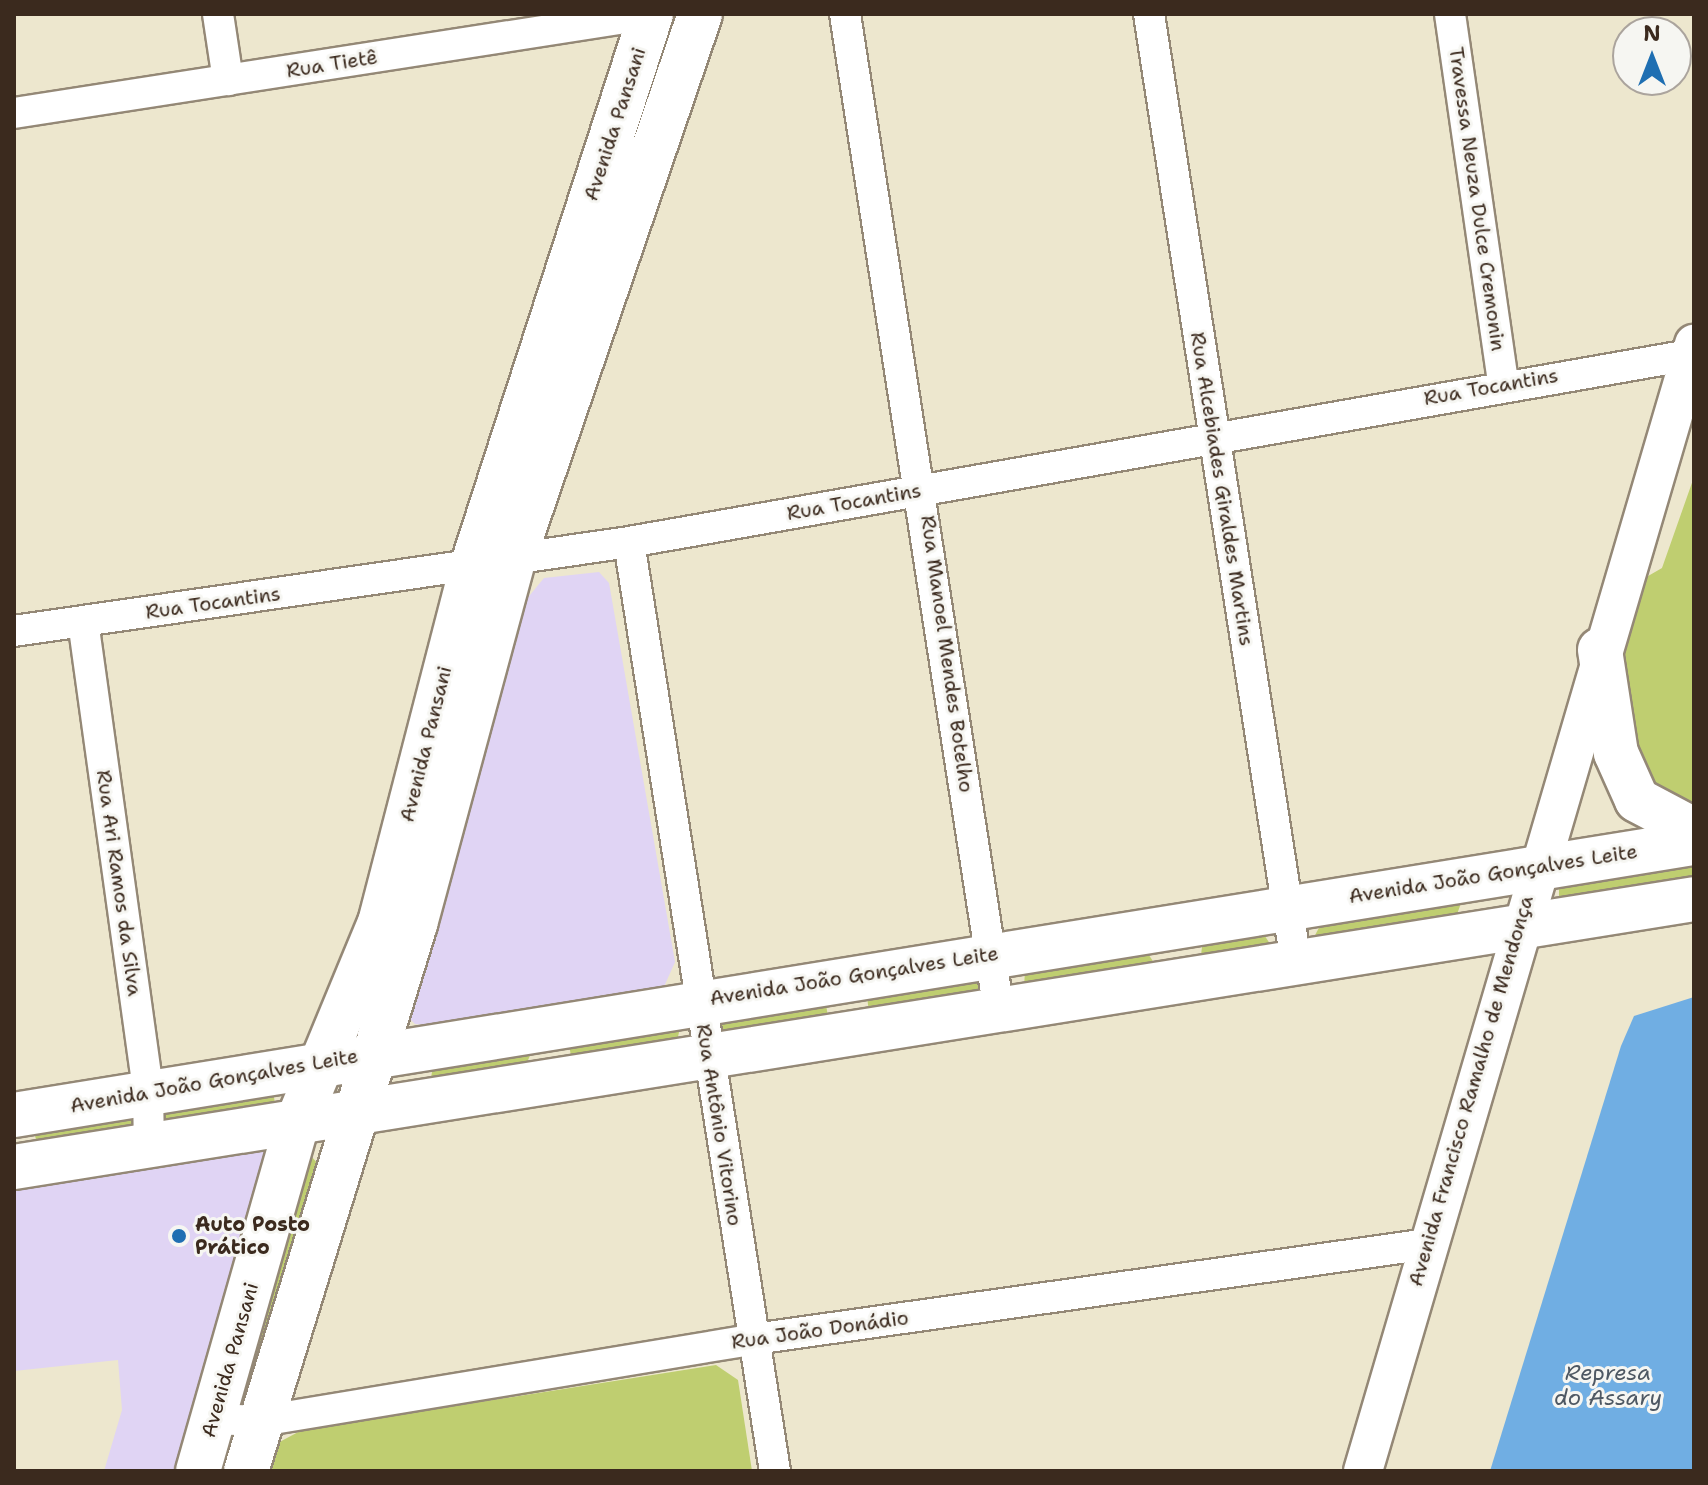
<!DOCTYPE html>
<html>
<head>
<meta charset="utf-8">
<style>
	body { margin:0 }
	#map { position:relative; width:1708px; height:1485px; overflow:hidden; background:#ede7ce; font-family:"Shantell Sans",sans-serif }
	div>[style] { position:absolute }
	.built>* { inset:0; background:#e0d4f4 }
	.green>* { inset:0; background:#bfce70 }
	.water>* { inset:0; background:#70aee3 }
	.roads { filter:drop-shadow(2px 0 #948876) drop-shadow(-2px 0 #948876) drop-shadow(0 2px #948876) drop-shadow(0 -2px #948876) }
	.minor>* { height:30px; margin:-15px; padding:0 15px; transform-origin:15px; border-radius:15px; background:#fff }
	.tertiary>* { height:38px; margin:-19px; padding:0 19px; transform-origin:19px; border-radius:19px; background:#fff }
	.secondary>* { height:44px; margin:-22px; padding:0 22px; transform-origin:22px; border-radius:22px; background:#fff }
	.dots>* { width:22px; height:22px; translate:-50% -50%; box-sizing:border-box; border:4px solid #f6f6f2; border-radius:50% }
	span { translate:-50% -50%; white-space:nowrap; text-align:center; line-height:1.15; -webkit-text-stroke:6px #f6f6f2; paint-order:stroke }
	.street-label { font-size:20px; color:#3b2a1e }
	.poi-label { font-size:20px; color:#3b2a1e; font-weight:700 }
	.left { translate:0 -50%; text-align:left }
	.water-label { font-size:22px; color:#4e5863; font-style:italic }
	.frame { position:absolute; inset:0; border:16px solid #3b2a1e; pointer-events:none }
	.north { position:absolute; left:1612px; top:16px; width:80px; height:80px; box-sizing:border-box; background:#f6f6f2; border:2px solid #aba49d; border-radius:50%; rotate:0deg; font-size:22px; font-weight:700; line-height:32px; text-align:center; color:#3b2a1e }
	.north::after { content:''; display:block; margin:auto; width:28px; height:36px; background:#1f6fb2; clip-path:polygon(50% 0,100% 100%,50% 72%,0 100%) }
</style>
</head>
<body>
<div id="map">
	<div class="built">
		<i style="clip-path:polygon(599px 572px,609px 583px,675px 962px,663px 989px,442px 1027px,415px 1024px,407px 1016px,525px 601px,544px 578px)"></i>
		<i style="clip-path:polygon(264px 1136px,272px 1156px,181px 1471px,104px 1471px,122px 1410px,118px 1360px,14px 1371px,14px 1177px)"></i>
	</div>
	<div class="green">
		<i style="clip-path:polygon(1694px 477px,1694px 815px,1656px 799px,1613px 703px,1629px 587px,1662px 568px)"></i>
		<i style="clip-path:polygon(1694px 858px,1694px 883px,1559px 900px,1559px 887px)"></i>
		<i style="clip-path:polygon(1451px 899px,1461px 903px,1454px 923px,1312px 941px,1323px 920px)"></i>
		<i style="clip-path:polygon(1261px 930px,1272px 947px,1200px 962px,1203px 940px)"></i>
		<i style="clip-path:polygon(1145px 949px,1156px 966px,1024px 989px,1025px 969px)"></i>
		<i style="clip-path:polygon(981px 978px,982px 990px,869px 1012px,867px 997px)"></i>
		<i style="clip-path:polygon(825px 998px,828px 1017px,722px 1032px,721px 1017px)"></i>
		<i style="clip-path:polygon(681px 1024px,675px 1049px,571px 1057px,569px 1043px)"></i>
		<i style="clip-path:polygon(532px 1051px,522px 1074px,440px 1087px,431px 1078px,433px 1066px)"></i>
		<i style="clip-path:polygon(273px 1091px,276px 1110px,165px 1124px,164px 1108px)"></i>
		<i style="clip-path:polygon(135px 1113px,136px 1127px,37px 1144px,34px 1131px)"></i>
		<i style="clip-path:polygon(309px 1154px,321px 1167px,247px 1401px,239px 1397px)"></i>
		<i style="clip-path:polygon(716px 1365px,738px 1380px,752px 1471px,264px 1471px,272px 1446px,302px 1430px)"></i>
	</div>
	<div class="water">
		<i style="clip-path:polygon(1694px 997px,1694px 1471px,1490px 1471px,1621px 1046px,1634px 1016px)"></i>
	</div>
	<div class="roads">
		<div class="minor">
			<i style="left:218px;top:14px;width:67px;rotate:81.4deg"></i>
			<i style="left:845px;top:14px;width:1009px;rotate:81.22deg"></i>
			<i style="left:1149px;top:14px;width:960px;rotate:81.19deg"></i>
			<i style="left:1450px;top:14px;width:373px;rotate:81.8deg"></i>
			<i style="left:14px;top:113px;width:645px;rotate:-8.83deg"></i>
			<i style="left:629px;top:542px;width:940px;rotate:81.07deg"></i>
			<i style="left:83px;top:621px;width:474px;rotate:82.1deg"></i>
			<i style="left:148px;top:1091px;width:55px;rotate:89deg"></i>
			<i style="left:14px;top:631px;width:621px;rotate:-8.23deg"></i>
			<i style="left:629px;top:542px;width:1077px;rotate:-10deg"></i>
			<i style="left:213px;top:1419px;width:48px;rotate:2.4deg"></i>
			<i style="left:261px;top:1421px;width:500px;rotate:-9.4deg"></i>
			<i style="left:754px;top:1339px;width:681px;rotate:-8.02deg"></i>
		</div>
		<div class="tertiary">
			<i style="left:1363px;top:1471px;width:1175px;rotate:-73.63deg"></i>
		</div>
		<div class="secondary">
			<i style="left:1600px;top:650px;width:104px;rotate:81.2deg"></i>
			<i style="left:1616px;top:753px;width:51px;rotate:65.9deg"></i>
			<i style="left:1637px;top:800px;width:64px;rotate:27.8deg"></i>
			<i style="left:14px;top:1115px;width:1702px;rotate:-9.2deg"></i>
			<i style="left:14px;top:1167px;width:1701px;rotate:-9.06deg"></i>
			<i style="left:198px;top:1471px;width:362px;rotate:-74.1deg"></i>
			<i style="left:297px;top:1123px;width:217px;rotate:-67.5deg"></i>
			<i style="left:380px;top:923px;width:368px;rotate:-75.5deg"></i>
			<i style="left:472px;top:567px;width:581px;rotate:-72.06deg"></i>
			<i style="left:246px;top:1471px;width:573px;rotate:-72.83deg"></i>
			<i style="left:415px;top:924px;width:377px;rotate:-74.9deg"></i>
			<i style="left:513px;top:560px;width:577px;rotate:-71.09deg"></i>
		</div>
	</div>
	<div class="dots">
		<i style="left:179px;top:1236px;background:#1f6fb2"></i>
	</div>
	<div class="street-label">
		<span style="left:332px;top:64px;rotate:-9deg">Rua Tietê</span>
		<span style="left:615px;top:124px;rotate:-72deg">Avenida Pansani</span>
		<span style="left:1477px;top:199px;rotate:82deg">Travessa Neuza Dulce Cremonin</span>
		<span style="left:1491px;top:387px;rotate:-10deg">Rua Tocantins</span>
		<span style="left:1222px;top:489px;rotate:81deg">Rua Alcebiades Giraldes Martins</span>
		<span style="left:854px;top:502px;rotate:-10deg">Rua Tocantins</span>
		<span style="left:213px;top:603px;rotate:-8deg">Rua Tocantins</span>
		<span style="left:947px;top:654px;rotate:82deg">Rua Manoel Mendes Botelho</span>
		<span style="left:426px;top:744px;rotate:-76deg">Avenida Pansani</span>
		<span style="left:1493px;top:874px;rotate:-9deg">Avenida João Gonçalves Leite</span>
		<span style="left:119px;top:883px;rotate:82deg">Rua Ari Ramos da Silva</span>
		<span style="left:854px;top:976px;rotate:-9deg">Avenida João Gonçalves Leite</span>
		<span style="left:214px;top:1081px;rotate:-10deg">Avenida João Gonçalves Leite</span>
		<span style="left:1471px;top:1091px;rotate:-74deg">Avenida Francisco Ramalho de Mendonça</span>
		<span style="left:719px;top:1125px;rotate:81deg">Rua Antônio Vitorino</span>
		<span style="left:820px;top:1330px;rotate:-8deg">Rua João Donádio</span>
		<span style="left:230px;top:1360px;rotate:-74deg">Avenida Pansani</span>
	</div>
	<div class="poi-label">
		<span class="left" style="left:195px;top:1236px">Auto Posto<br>Prático</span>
	</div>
	<div class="water-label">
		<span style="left:1608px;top:1385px">Represa<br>do Assary</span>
	</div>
	<div class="frame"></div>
	<div class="north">N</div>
</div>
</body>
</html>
